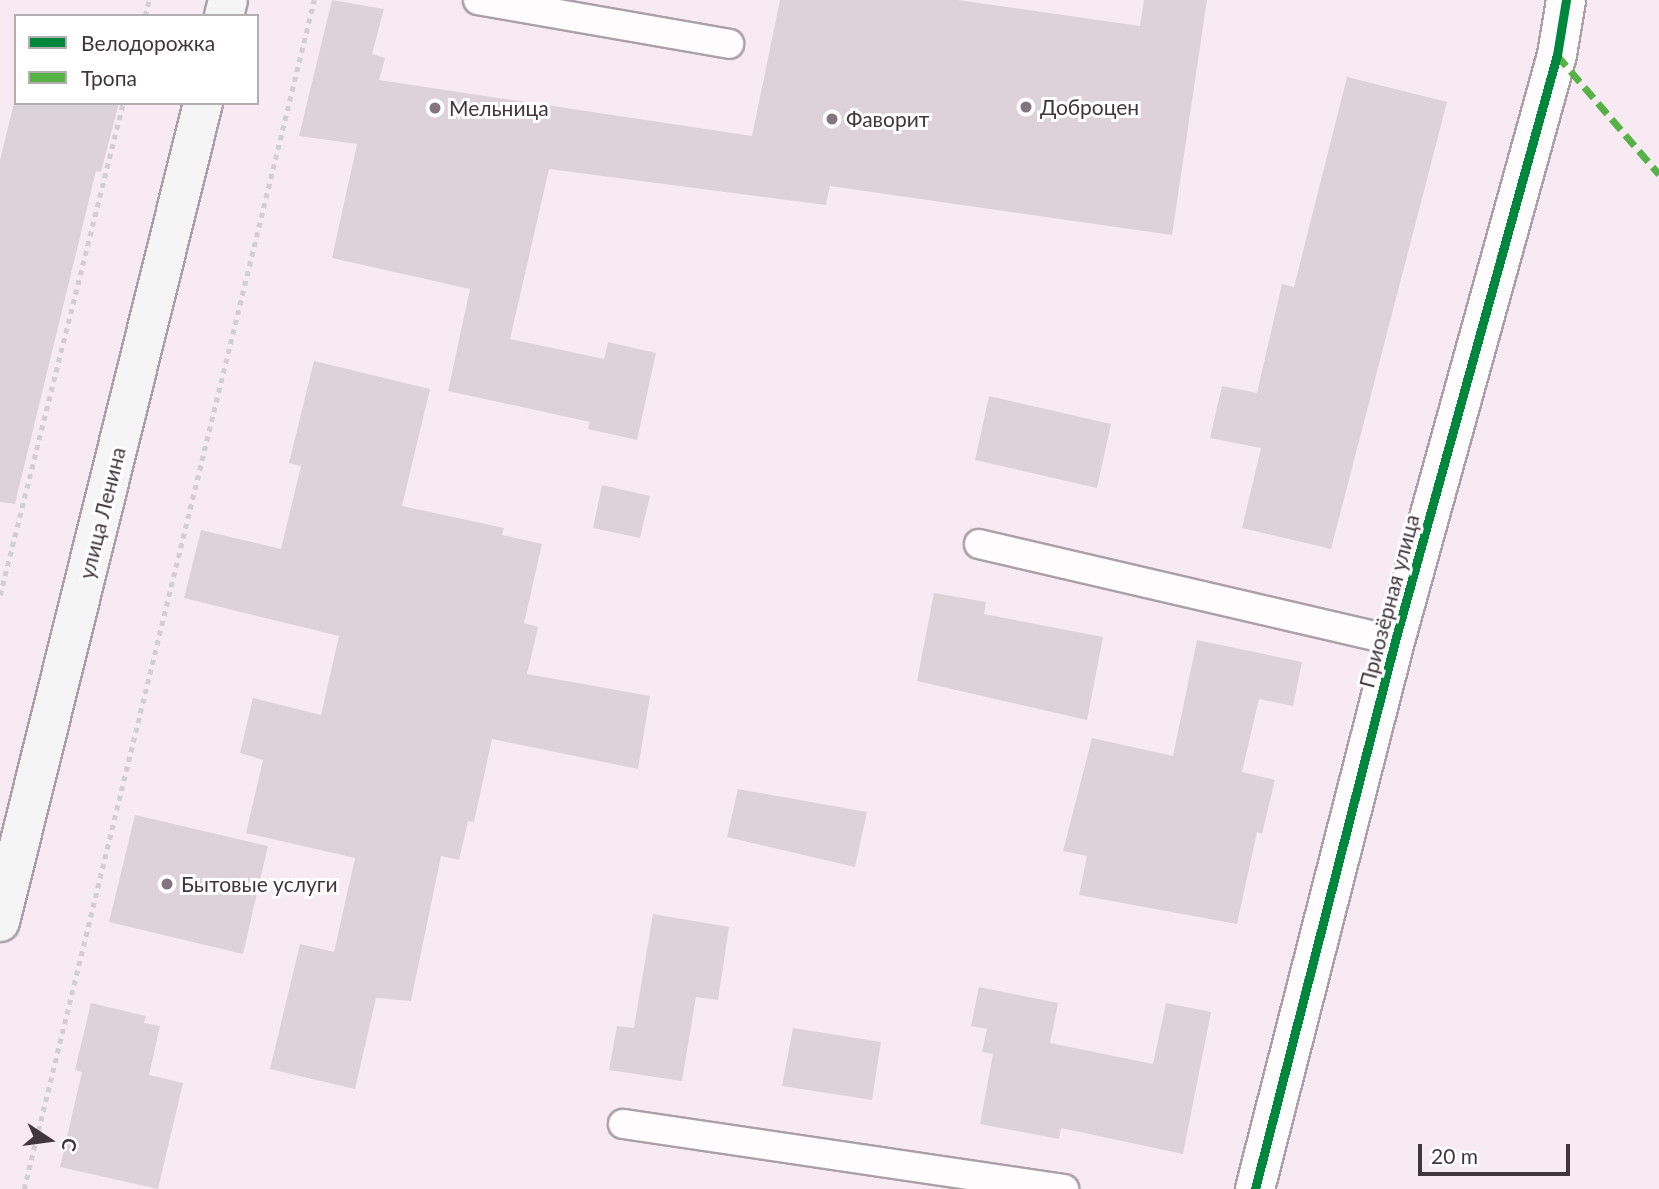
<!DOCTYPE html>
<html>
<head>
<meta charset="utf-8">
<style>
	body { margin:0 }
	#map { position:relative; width:1659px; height:1189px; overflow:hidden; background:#f8eaf3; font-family:Lato,sans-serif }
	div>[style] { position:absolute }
	.building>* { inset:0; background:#ded2d9 }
	.path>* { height:4.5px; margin-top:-2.25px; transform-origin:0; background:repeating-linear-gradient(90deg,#d3ced1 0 5px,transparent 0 10px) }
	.roads { filter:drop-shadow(2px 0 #aca0a8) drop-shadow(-2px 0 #aca0a8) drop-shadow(0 2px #aca0a8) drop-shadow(0 -2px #aca0a8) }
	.lane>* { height:28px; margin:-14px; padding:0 14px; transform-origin:14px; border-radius:14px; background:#fefcfd }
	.street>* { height:38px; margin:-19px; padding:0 19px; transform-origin:19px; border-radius:19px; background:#fefcfd }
	.secondary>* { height:38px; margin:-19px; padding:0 19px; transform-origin:19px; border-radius:19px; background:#f5f5f5 }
	.quiet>* { height:7px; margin-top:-3.5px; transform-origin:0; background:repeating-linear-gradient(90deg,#57b246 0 14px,transparent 0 21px) }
	.cycleway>* { height:9px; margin:-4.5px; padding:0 4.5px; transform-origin:4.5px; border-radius:4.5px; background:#00873e }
	.dots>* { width:19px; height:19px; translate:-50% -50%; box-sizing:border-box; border:4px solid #fff; border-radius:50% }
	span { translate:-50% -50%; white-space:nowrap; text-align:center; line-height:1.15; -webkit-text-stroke:6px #fff; paint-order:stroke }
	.poi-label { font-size:21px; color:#42363d }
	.left { translate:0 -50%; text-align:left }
	.street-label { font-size:21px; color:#42363d }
	.legend { position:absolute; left:14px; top:14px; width:245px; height:91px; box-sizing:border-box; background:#fff; border:2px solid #b3afb1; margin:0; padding:9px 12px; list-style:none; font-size:21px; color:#42363d }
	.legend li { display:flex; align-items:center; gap:14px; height:35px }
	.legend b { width:35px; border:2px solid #b3afb1 }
	.north { position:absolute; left:14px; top:1105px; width:70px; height:70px; -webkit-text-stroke:5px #fff; paint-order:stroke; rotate:103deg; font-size:19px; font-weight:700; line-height:28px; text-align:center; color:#42363d }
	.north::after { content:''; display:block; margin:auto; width:24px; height:32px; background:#42363d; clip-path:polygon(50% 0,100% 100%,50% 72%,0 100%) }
	.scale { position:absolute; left:1418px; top:1144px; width:152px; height:32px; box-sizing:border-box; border:4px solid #42363d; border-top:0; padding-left:9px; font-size:21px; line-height:24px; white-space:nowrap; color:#42363d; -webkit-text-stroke:5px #fff; paint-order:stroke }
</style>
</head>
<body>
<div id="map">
	<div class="building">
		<i style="clip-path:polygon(332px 0,384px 9px,372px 54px,385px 58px,379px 80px,752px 136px,780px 0,958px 0,1140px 26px,1144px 0,1207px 0,1172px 235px,830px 186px,826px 205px,549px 169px,510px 339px,604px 359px,608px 342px,656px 353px,637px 440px,588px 429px,590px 422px,448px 391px,470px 289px,332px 258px,357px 144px,299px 136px)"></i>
		<i style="clip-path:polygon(1347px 77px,1447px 102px,1331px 549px,1242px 528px,1261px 448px,1210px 438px,1222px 386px,1257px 393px,1282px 284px,1294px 287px)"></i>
		<i style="clip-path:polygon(14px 103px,119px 103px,101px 172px,96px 171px,15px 504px,0 502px,0 160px)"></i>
		<i style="clip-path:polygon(314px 361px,430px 389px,402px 506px,504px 528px,502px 535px,542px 544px,524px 623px,538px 627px,527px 674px,650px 696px,638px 769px,492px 739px,474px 822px,468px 821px,459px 860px,441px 856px,411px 1001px,376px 998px,355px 1089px,270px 1069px,300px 944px,334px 952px,355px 858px,246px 833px,263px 760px,240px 753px,253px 698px,321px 715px,339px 636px,184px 598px,201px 530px,281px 549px,301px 466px,289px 463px)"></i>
		<i style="clip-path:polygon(989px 396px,1111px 424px,1097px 488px,975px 460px)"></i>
		<i style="clip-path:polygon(602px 485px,650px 496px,640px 538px,593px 528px)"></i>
		<i style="clip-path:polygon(934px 593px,986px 602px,984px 614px,1103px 637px,1087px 720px,917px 681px)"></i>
		<i style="clip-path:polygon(1197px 640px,1302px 662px,1293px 706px,1259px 699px,1242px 772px,1275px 780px,1262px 834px,1257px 832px,1237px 924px,1079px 895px,1087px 856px,1063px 851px,1092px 738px,1173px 756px)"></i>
		<i style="clip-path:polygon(738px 789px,867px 812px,855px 867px,727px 837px)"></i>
		<i style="clip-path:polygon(135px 815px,268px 846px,243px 954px,109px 922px)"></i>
		<i style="clip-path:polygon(653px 914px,729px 927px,718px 1000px,696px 997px,682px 1081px,609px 1070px,617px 1026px,634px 1028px)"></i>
		<i style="clip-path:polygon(979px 987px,1058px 1003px,1050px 1043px,1153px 1064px,1166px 1003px,1211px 1012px,1183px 1154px,1061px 1128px,1059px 1139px,980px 1124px,993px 1054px,982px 1052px,987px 1029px,971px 1026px)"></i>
		<i style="clip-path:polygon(91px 1003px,146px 1016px,144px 1023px,160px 1026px,149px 1075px,183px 1083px,158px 1189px,60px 1167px,82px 1072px,75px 1070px)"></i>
		<i style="clip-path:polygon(793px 1028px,881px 1042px,872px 1100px,782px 1086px)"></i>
	</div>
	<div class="path">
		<i style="left:145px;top:16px;width:16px;rotate:-76deg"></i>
		<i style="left:0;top:595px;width:507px;rotate:-75.96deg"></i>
		<i style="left:24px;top:1189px;width:1224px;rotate:-76.29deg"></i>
	</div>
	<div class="roads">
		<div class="lane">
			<i style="left:478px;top:0;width:255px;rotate:9.9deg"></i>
			<i style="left:979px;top:544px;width:427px;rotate:13.1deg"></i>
			<i style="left:623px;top:1124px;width:446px;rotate:8.4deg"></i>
		</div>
		<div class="street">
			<i style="left:1255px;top:1189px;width:566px;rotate:-75.67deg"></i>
			<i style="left:1395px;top:641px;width:608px;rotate:-74.55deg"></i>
			<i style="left:1557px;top:55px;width:56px;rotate:-80.7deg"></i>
		</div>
		<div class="secondary">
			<i style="left:224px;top:16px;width:16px;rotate:-76deg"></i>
			<i style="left:0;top:922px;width:844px;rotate:-76.08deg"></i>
		</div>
	</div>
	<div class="quiet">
		<i style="left:1557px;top:55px;width:157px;rotate:49.4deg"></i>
	</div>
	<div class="cycleway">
		<i style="left:1255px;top:1189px;width:566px;rotate:-75.67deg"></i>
		<i style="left:1395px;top:641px;width:608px;rotate:-74.55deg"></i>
		<i style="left:1557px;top:55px;width:56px;rotate:-80.7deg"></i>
	</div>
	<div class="dots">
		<i style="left:1026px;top:107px;background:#82757d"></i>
		<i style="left:435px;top:108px;background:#82757d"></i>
		<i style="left:832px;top:119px;background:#82757d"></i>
		<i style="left:167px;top:884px;background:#82757d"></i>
	</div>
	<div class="poi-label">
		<span class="left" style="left:1040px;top:107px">Доброцен</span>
		<span class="left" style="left:449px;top:108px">Мельница</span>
		<span class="left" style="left:846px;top:119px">Фаворит</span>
		<span class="left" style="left:181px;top:884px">Бытовые услуги</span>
	</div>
	<div class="street-label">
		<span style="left:102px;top:513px;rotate:-76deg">улица Ленина</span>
		<span style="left:1389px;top:601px;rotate:-75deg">Приозёрная улица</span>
	</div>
	<ul class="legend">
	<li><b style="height:9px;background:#00873e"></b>Велодорожка</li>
	<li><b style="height:9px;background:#57b246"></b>Тропа</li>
	</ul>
	<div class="north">С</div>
	<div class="scale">20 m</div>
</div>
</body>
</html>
